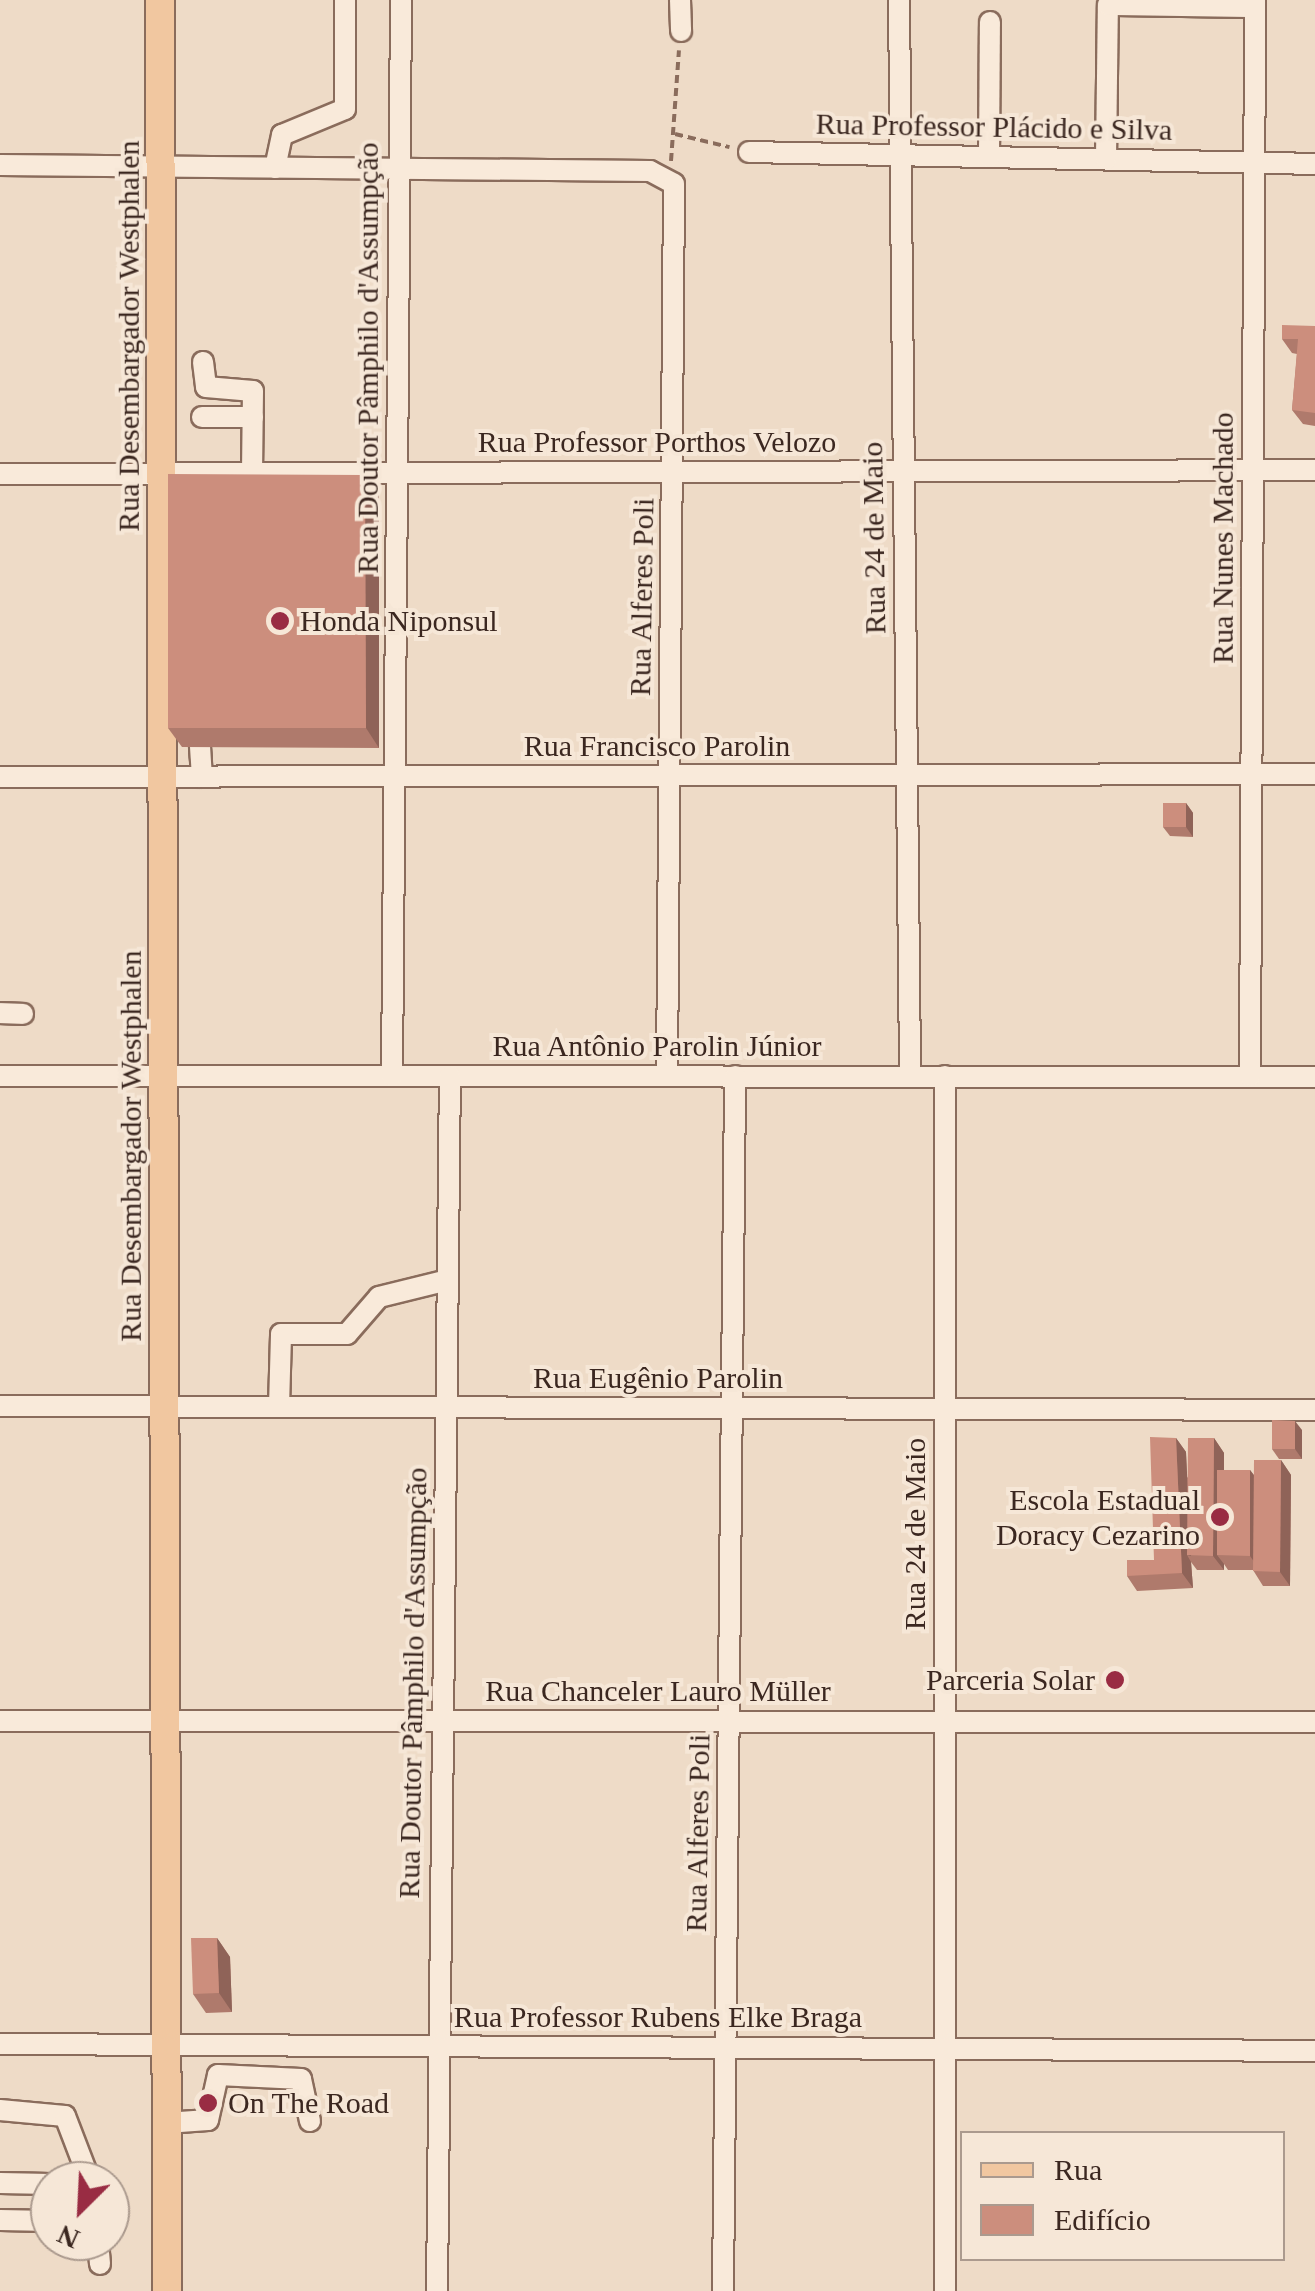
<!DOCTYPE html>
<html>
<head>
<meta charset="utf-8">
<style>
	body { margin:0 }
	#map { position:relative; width:1315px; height:2291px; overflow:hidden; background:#eedbc7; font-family:"Times New Roman",serif }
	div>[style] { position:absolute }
	.path>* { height:4px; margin-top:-2px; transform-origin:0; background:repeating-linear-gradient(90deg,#8a6c5c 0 8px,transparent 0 13px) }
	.roads { filter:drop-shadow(2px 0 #8a6c5c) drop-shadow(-2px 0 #8a6c5c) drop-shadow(0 2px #8a6c5c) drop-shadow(0 -2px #8a6c5c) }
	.minor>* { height:20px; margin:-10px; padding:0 10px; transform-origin:10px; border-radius:10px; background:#f9eada }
	.major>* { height:28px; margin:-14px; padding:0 14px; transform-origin:14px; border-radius:14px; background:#f1c7a0 }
	.wall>* { inset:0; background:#af7a6c }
	.shaded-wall>* { inset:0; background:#8f6358 }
	.building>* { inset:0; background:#cc8e7d }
	.dots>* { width:28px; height:28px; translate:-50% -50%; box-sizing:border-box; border:5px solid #f6e7d7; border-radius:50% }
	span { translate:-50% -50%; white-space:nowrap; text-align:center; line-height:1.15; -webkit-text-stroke:8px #f6e7d7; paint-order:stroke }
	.street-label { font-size:30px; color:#3b2720 }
	.poi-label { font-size:30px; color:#3b2720 }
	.left { translate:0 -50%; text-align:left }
	.right { translate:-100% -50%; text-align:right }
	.legend { position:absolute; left:960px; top:2131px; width:325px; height:130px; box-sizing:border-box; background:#f6e7d7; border:2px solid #ab9a8e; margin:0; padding:12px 18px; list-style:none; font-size:30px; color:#3b2720 }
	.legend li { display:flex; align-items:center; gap:20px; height:50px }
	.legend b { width:50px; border:2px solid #ab9a8e }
	.north { position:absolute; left:30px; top:2161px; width:100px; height:100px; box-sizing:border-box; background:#f6e7d7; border:2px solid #ab9a8e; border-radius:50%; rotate:204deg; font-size:28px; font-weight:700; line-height:40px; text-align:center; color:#3b2720 }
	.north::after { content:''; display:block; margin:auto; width:35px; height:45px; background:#992c43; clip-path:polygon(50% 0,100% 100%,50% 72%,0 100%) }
</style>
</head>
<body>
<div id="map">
	<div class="path">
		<i style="left:675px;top:134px;width:56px;rotate:13.5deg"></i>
		<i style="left:671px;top:161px;width:111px;rotate:-85.9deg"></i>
	</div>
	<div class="roads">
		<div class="minor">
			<i style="left:680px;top:0;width:31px;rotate:88deg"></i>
			<i style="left:899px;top:0;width:1076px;rotate:89.41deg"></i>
			<i style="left:749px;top:152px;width:566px;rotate:1.21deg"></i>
			<i style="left:989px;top:157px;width:135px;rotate:-89.6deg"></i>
			<i style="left:1106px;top:159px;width:154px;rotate:-89.3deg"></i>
			<i style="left:1108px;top:5px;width:147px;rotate:0.8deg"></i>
			<i style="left:0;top:165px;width:650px;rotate:0.53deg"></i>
			<i style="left:650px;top:171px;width:27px;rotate:28deg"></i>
			<i style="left:674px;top:184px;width:892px;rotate:90.45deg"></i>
			<i style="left:275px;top:168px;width:34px;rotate:-78deg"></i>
			<i style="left:282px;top:135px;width:68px;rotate:-22.4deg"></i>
			<i style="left:345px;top:109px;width:109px;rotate:-90deg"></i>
			<i style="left:203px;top:362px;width:25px;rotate:83deg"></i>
			<i style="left:206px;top:387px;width:47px;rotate:4.9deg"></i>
			<i style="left:253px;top:391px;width:82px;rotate:90.7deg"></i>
			<i style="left:202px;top:417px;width:51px"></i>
			<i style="left:0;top:474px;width:1315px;rotate:-0.17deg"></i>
			<i style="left:199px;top:731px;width:46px;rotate:86.3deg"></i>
			<i style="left:0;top:777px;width:1315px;rotate:-0.13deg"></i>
			<i style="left:0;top:1013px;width:23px;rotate:2deg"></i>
			<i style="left:0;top:1076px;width:1315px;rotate:0.04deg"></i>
			<i style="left:392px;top:1076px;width:1076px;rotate:-89.52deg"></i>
			<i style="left:945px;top:1076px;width:1215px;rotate:90deg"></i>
			<i style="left:1250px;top:1076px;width:1076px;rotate:-89.73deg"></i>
			<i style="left:0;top:1406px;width:1315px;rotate:0.17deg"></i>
			<i style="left:279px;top:1407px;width:73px;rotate:-88.4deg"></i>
			<i style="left:281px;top:1334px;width:66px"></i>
			<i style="left:347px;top:1334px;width:49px;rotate:-49.1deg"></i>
			<i style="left:379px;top:1297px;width:71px;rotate:-13.8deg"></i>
			<i style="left:0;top:1721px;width:1315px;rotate:0.04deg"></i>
			<i style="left:0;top:2044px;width:1315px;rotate:0.3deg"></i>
			<i style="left:0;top:2110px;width:65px;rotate:5.3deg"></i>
			<i style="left:65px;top:2116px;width:70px;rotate:69deg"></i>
			<i style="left:166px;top:2123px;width:42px;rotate:-4.1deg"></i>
			<i style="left:208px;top:2120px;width:46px;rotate:-77.5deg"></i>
			<i style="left:218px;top:2075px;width:83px;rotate:2.8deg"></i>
			<i style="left:301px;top:2079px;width:43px;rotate:77.9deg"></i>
			<i style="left:0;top:2183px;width:50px;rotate:1.1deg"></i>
			<i style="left:0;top:2220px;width:50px;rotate:1.1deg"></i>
			<i style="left:98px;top:2241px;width:23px;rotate:85deg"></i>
			<i style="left:437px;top:2291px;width:1215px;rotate:-89.39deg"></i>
			<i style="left:723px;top:2291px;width:1215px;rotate:-89.43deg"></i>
		</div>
		<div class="major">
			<i style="left:160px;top:0;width:2291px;rotate:89.82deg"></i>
		</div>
	</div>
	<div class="wall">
		<i style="clip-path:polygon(1315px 326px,1315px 426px,1303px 424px,1292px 410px,1297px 354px,1292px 353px,1282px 339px)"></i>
		<i style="clip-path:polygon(379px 494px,379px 748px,182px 747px,168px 728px)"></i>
		<i style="clip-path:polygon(1186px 803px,1193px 813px,1193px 837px,1170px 836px,1163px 827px)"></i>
		<i style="clip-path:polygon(1302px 1430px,1302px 1459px,1279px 1459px,1272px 1449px)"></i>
		<i style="clip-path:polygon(1176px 1438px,1186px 1452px,1187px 1478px,1214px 1438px,1224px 1453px,1224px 1470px,1250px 1470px,1254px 1475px,1281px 1460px,1291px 1475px,1290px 1586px,1263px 1586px,1253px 1570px,1228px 1570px,1224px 1564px,1224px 1570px,1197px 1570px,1191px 1562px,1193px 1588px,1137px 1591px,1127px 1576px,1154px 1560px)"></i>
		<i style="clip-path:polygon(217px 1938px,230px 1957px,232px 2012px,206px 2013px,193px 1994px)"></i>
	</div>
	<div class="shaded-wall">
		<i style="clip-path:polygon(365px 475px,379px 494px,379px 748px,366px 728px)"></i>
		<i style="clip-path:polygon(1186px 803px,1193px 813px,1193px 837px,1186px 827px)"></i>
		<i style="clip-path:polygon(1295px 1421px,1302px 1430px,1302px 1459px,1295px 1449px)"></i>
		<i style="clip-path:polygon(1176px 1438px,1186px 1452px,1191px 1556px,1187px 1555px,1191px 1562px,1193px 1588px,1182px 1573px)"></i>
		<i style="clip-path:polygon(1214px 1438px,1224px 1453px,1224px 1555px,1217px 1555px,1224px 1564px,1224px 1570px,1213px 1556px)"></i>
		<i style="clip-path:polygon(1281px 1460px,1291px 1475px,1290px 1586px,1280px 1572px)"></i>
		<i style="clip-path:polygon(1250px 1470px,1261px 1485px,1260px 1570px,1250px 1556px)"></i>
		<i style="clip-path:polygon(217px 1938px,230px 1957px,232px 2012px,219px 1993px)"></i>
	</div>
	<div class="building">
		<i style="clip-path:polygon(1282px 325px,1315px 326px,1315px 413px,1292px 410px,1298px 339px,1282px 339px)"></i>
		<i style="clip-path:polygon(168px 474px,365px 475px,366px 728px,168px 728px)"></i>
		<i style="clip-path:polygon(1163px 803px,1186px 803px,1186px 827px,1163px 827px)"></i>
		<i style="clip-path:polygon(1272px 1420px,1295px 1421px,1295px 1449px,1272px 1449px)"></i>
		<i style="clip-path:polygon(1150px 1437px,1176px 1438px,1182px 1573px,1127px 1576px,1127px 1560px,1154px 1560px)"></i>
		<i style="clip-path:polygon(1188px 1438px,1214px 1438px,1213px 1556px,1187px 1555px)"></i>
		<i style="clip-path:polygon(1254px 1460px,1281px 1460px,1280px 1572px,1253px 1571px)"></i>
		<i style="clip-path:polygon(1217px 1470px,1250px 1470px,1250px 1556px,1217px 1555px)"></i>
		<i style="clip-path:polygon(191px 1938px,217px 1938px,219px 1993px,193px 1994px)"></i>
	</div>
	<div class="dots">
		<i style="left:280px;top:621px;background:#992c43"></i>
		<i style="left:1220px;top:1517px;background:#992c43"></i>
		<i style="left:1115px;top:1680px;background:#992c43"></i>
		<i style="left:208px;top:2103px;background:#992c43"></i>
	</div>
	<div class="street-label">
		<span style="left:994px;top:127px;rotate:1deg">Rua Professor Plácido e Silva</span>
		<span style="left:129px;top:336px;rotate:-90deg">Rua Desembargador Westphalen</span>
		<span style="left:368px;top:358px;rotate:-90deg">Rua Doutor Pâmphilo d'Assumpção</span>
		<span style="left:657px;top:442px">Rua Professor Porthos Velozo</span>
		<span style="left:874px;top:538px;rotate:-91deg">Rua 24 de Maio</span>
		<span style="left:1223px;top:538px;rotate:-90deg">Rua Nunes Machado</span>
		<span style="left:642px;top:597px;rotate:-89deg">Rua Alferes Poli</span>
		<span style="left:657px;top:746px">Rua Francisco Parolin</span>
		<span style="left:657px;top:1046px">Rua Antônio Parolin Júnior</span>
		<span style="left:131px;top:1146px;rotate:-90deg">Rua Desembargador Westphalen</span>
		<span style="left:658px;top:1378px">Rua Eugênio Parolin</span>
		<span style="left:915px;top:1534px;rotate:-90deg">Rua 24 de Maio</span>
		<span style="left:413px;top:1683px;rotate:-89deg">Rua Doutor Pâmphilo d'Assumpção</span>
		<span style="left:658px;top:1691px">Rua Chanceler Lauro Müller</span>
		<span style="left:698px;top:1833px;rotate:-89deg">Rua Alferes Poli</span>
		<span style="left:658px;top:2017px">Rua Professor Rubens Elke Braga</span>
	</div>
	<div class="poi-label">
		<span class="left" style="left:300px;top:621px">Honda Niponsul</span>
		<span class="right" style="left:1200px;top:1517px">Escola Estadual<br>Doracy Cezarino</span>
		<span class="right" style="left:1095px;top:1680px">Parceria Solar</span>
		<span class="left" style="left:228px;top:2103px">On The Road</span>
	</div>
	<ul class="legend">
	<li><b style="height:12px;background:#f1c7a0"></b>Rua</li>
	<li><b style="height:28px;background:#cc8e7d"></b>Edifício</li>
	</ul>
	<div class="north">N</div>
</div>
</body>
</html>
